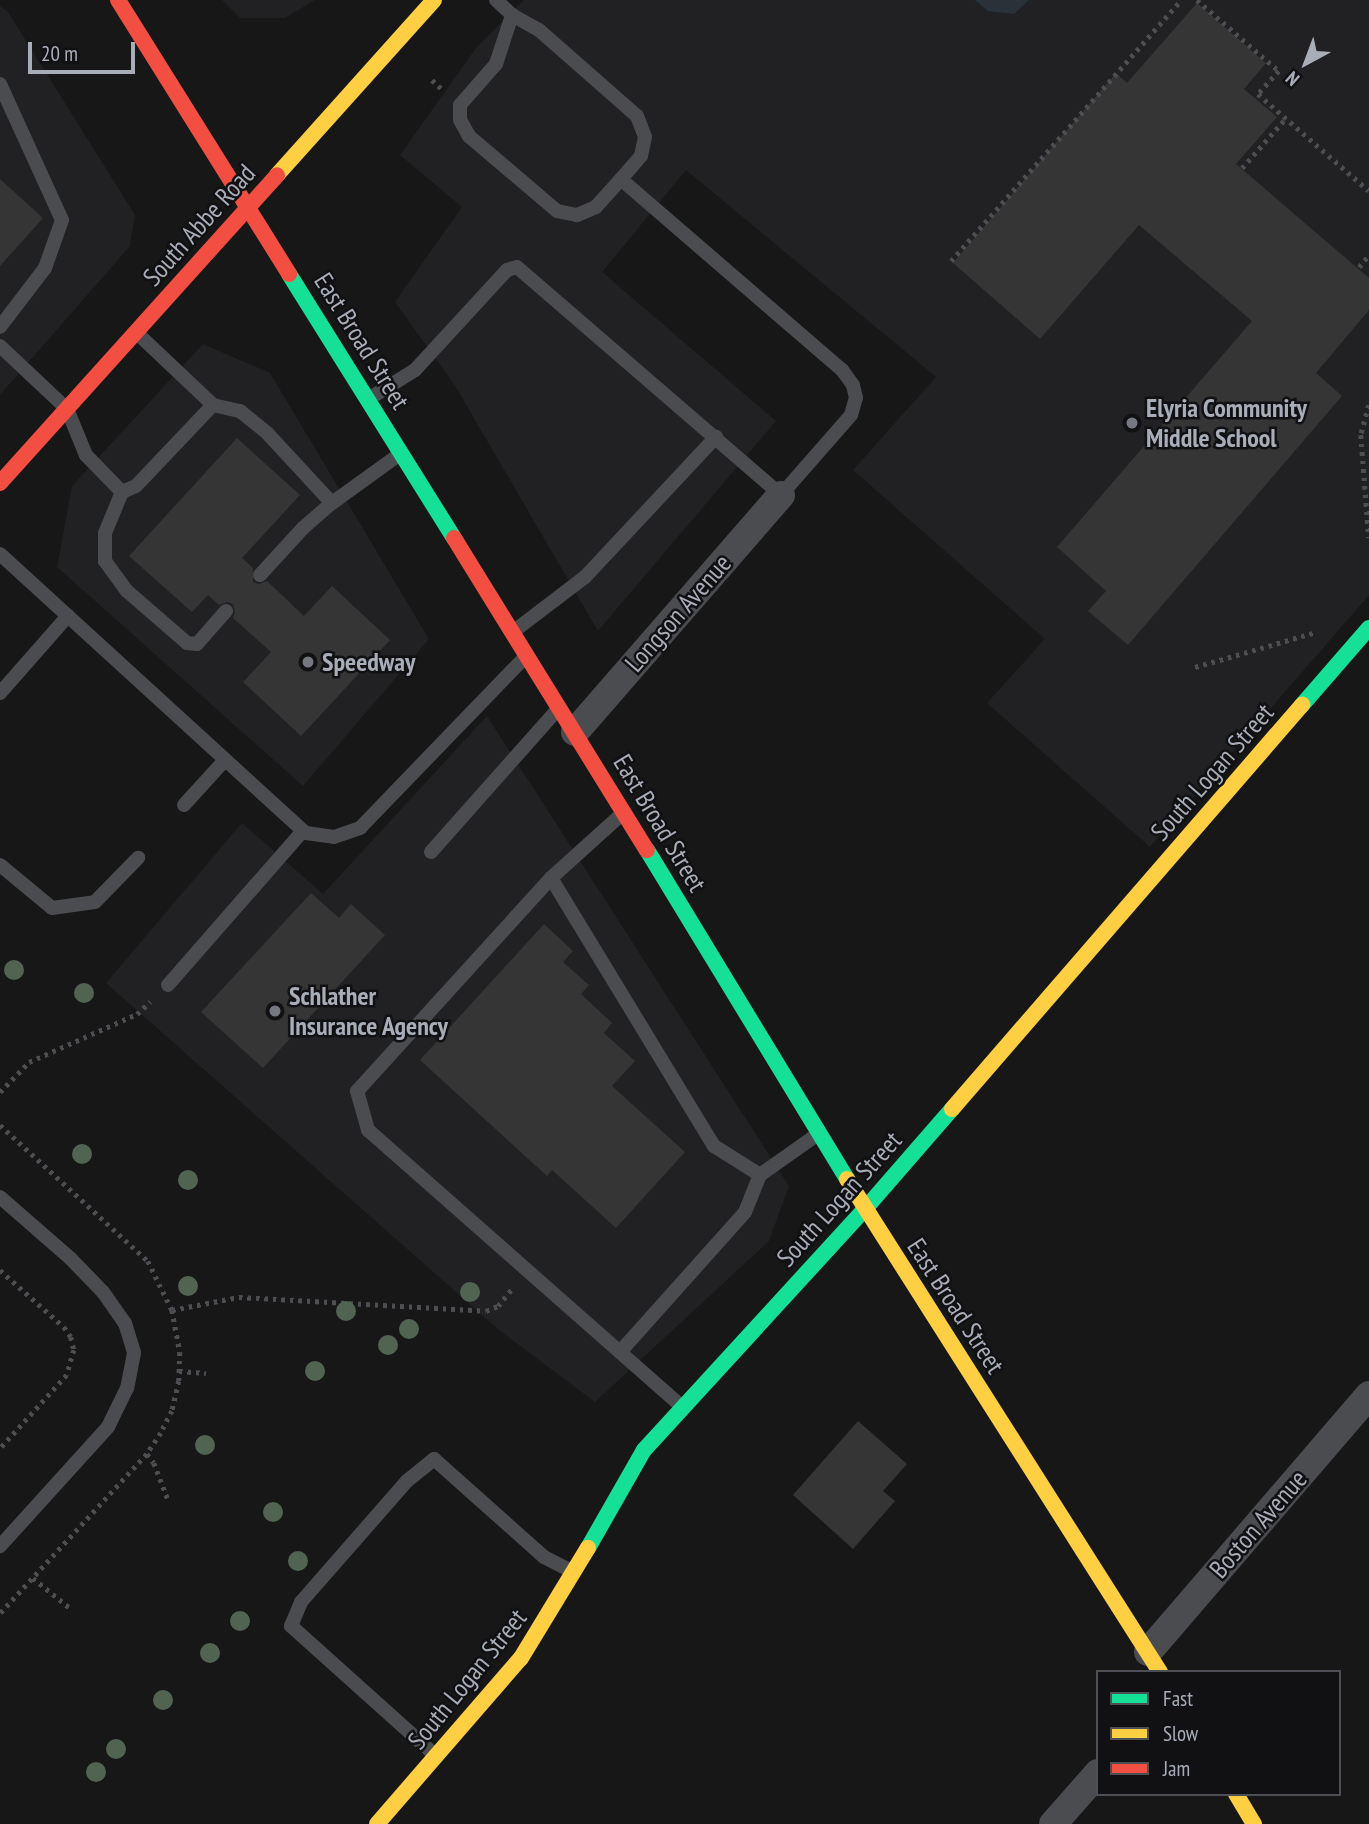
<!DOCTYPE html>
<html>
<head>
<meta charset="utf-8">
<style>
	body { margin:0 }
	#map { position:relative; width:1369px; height:1824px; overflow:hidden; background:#171717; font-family:"PT Sans Narrow",sans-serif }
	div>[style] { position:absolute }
	.built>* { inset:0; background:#212123 }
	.water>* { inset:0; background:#2a3239 }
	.building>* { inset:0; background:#353536 }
	.path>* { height:4.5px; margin-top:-2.25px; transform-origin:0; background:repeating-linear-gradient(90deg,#4d4e52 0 3.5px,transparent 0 8.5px) }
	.lane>* { height:14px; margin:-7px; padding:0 7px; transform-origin:7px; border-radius:7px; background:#4b4c50 }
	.street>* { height:28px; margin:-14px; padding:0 14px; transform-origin:14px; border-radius:14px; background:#4b4c50 }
	.fast>* { height:16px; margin:-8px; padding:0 8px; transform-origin:8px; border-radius:8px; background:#16e098 }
	.slow>* { height:16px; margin:-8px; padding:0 8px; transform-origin:8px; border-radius:8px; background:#ffcf43 }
	.jam>* { height:16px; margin:-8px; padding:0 8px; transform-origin:8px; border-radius:8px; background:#f24e42 }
	.trees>* { width:20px; height:20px; margin:-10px; border-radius:50%; background:#506451 }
	.dots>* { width:19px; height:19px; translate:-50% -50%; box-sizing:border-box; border:4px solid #111113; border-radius:50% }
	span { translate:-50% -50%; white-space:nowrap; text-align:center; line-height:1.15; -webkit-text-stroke:5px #111113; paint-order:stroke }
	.street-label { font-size:26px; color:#a8adb8 }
	.poi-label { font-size:26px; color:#a8adb8; font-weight:700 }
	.left { translate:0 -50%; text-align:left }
	.legend { position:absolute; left:1096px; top:1670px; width:245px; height:126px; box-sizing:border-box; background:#111113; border:2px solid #4d4f55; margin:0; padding:9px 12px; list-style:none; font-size:21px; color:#a8adb8 }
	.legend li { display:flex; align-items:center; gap:14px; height:35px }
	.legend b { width:35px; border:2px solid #4d4f55 }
	.north { position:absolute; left:1271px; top:28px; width:70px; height:70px; -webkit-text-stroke:5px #111113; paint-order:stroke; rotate:221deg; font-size:19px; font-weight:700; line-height:28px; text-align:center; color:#a8adb8 }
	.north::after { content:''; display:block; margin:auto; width:24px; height:32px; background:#a8adb8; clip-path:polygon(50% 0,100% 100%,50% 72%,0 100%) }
	.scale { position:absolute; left:28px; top:42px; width:107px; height:32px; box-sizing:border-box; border:4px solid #a8adb8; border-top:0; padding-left:9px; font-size:21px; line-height:24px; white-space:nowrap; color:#a8adb8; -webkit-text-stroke:5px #111113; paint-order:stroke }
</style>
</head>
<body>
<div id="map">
	<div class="built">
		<i style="clip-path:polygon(222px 0,315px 0,285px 18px,240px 18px)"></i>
		<i style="clip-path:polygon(524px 0,1369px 0,1369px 595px,1150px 847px,987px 703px,1045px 639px,853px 470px,936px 377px,686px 170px,602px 272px,776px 421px,598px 631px,454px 384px,395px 302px,462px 207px,400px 155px,476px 48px)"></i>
		<i style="clip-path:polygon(0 6px,8px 12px,135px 215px,130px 246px,0 395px)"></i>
		<i style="clip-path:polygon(203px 344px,270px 373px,429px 639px,303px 786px,57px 567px,72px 486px)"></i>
		<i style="clip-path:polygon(487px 716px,789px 1186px,769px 1241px,595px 1402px,499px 1330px,106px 983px,242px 823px,323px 894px)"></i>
	</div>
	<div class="water">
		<i style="clip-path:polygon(975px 0,1029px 0,1014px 14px,988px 11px)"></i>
	</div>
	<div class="building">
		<i style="clip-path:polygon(1197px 3px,1266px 63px,1244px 89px,1277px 117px,1236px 164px,1369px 278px,1369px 310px,1316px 373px,1342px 396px,1128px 645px,1088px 611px,1106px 591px,1057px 547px,1252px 321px,1139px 225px,1040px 339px,953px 263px,1116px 73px,1127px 83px)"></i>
		<i style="clip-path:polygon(0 179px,43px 218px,0 266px)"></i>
		<i style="clip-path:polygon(237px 438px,300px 495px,242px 558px,253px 568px,253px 582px,259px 584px,267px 581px,304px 616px,332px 586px,390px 640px,301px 736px,243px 682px,271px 652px,233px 618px,235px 612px,233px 604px,227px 602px,219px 605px,208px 595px,192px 612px,129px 556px)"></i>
		<i style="clip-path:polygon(311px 893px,339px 918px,351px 904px,385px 935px,263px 1068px,201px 1012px)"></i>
		<i style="clip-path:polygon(544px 924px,573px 951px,563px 962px,589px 985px,581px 994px,612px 1023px,604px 1033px,635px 1061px,612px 1086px,685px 1152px,616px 1228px,552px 1170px,547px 1176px,420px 1060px)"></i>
		<i style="clip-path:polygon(858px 1421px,907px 1464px,883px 1491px,895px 1501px,853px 1549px,793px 1495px)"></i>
	</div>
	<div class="path">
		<i style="left:1197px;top:0;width:108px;rotate:40.9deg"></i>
		<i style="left:1279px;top:71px;width:31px;rotate:132deg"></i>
		<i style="left:1258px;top:94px;width:147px;rotate:41.1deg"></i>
		<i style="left:432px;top:80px;width:13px;rotate:42deg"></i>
		<i style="left:1242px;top:168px;width:67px;rotate:-48.7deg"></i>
		<i style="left:951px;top:261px;width:348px;rotate:-48.6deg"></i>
		<i style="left:1359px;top:267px;width:16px;rotate:-50deg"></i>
		<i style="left:1369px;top:405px;width:31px;rotate:105deg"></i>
		<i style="left:1361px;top:435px;width:103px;rotate:85.6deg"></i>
		<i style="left:1195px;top:667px;width:123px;rotate:-16.1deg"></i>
		<i style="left:0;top:1092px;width:42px;rotate:-46deg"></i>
		<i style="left:29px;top:1062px;width:118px;rotate:-24deg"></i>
		<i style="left:137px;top:1014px;width:18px;rotate:-43deg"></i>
		<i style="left:0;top:1125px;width:201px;rotate:42.6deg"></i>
		<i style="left:148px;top:1261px;width:55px;rotate:63.9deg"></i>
		<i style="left:172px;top:1310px;width:43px;rotate:79.2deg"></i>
		<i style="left:180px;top:1352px;width:29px;rotate:92deg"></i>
		<i style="left:179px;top:1381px;width:31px;rotate:103deg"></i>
		<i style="left:172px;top:1411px;width:25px;rotate:117deg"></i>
		<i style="left:161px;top:1433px;width:25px;rotate:124deg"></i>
		<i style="left:147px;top:1454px;width:217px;rotate:132.6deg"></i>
		<i style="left:0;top:1270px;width:86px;rotate:41.7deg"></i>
		<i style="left:64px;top:1327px;width:12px;rotate:55deg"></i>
		<i style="left:71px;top:1337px;width:13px;rotate:77deg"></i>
		<i style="left:74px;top:1350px;width:26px;rotate:106deg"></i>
		<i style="left:67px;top:1375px;width:100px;rotate:132.2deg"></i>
		<i style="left:172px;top:1310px;width:68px;rotate:-11deg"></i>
		<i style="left:239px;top:1297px;width:247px;rotate:3.2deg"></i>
		<i style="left:486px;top:1311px;width:13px;rotate:-23deg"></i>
		<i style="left:498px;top:1306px;width:21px;rotate:-51deg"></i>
		<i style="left:179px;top:1371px;width:27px;rotate:4deg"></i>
		<i style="left:147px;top:1454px;width:11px;rotate:52deg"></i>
		<i style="left:154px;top:1463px;width:40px;rotate:69deg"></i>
		<i style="left:33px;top:1578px;width:48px;rotate:39deg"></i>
	</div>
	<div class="lane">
		<i style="left:496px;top:0;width:22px;rotate:43deg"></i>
		<i style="left:512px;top:15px;width:31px;rotate:29deg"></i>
		<i style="left:539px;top:30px;width:130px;rotate:41.3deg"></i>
		<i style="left:637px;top:116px;width:22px;rotate:69deg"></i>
		<i style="left:645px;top:137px;width:19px;rotate:102deg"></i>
		<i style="left:641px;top:156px;width:30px;rotate:131deg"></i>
		<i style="left:621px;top:179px;width:38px;rotate:132deg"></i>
		<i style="left:596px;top:207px;width:21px;rotate:157deg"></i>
		<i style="left:577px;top:215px;width:20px;rotate:-169deg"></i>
		<i style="left:557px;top:211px;width:116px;rotate:-139.6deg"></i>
		<i style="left:469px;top:136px;width:18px;rotate:-119deg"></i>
		<i style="left:460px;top:120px;width:15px;rotate:-90deg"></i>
		<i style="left:460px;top:105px;width:55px;rotate:-48.7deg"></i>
		<i style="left:496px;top:64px;width:52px;rotate:-71.9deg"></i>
		<i style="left:0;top:84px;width:149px;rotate:65.5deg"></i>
		<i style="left:62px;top:220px;width:51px;rotate:109.5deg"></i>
		<i style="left:45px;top:268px;width:74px;rotate:127.3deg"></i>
		<i style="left:138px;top:334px;width:103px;rotate:43.4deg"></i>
		<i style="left:0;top:346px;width:92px;rotate:43.2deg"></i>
		<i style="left:67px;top:409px;width:50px;rotate:67.6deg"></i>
		<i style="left:86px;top:455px;width:52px;rotate:45.8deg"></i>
		<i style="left:122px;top:492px;width:15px;rotate:-23deg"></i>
		<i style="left:136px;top:486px;width:112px;rotate:-46.5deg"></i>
		<i style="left:213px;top:405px;width:28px;rotate:13deg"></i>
		<i style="left:240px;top:411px;width:36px;rotate:39deg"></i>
		<i style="left:268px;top:434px;width:94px;rotate:47.2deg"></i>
		<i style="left:332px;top:503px;width:84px;rotate:-35.8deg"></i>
		<i style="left:370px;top:398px;width:53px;rotate:-31.9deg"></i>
		<i style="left:415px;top:370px;width:136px;rotate:-47.4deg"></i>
		<i style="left:507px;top:270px;width:10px;rotate:-17deg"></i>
		<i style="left:517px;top:267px;width:349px;rotate:40.8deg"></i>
		<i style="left:781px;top:495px;width:106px;rotate:-48.8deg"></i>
		<i style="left:851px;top:415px;width:18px;rotate:-74deg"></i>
		<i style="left:856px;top:398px;width:13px;rotate:-103deg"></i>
		<i style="left:853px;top:385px;width:19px;rotate:-126deg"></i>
		<i style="left:842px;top:370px;width:292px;rotate:-139.2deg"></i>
		<i style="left:122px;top:492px;width:44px;rotate:112.5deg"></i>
		<i style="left:105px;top:533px;width:28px;rotate:90deg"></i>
		<i style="left:105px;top:561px;width:37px;rotate:54deg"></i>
		<i style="left:127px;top:591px;width:79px;rotate:40.9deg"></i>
		<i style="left:187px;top:643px;width:10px;rotate:6deg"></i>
		<i style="left:197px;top:644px;width:44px;rotate:-48.7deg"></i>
		<i style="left:0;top:554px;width:414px;rotate:42.4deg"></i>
		<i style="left:306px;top:833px;width:28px;rotate:8deg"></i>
		<i style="left:334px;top:837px;width:28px;rotate:-19deg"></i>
		<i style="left:360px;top:828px;width:239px;rotate:-46deg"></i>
		<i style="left:260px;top:575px;width:64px;rotate:-47.5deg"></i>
		<i style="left:303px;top:528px;width:38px;rotate:-41deg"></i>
		<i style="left:514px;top:631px;width:89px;rotate:-37.3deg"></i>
		<i style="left:585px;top:577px;width:192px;rotate:-46.9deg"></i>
		<i style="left:0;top:693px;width:103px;rotate:-48.6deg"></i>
		<i style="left:184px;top:805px;width:61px;rotate:-47.7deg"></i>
		<i style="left:623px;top:813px;width:97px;rotate:137.9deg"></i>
		<i style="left:551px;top:878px;width:288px;rotate:132.3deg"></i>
		<i style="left:357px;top:1091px;width:41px;rotate:74.2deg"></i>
		<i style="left:368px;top:1130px;width:419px;rotate:41.4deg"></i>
		<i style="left:431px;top:852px;width:191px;rotate:-48.4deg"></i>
		<i style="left:0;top:865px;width:67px;rotate:39.6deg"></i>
		<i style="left:52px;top:908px;width:43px;rotate:-7.9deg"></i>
		<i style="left:95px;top:902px;width:62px;rotate:-45.7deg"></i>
		<i style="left:551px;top:878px;width:314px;rotate:58.7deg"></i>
		<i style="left:714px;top:1146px;width:54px;rotate:32.2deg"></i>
		<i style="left:168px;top:985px;width:205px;rotate:-48.8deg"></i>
		<i style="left:0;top:1197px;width:94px;rotate:41.1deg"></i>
		<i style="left:71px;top:1259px;width:46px;rotate:45.9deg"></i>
		<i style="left:103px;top:1292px;width:38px;rotate:55deg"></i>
		<i style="left:125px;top:1323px;width:31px;rotate:73deg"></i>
		<i style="left:134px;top:1353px;width:36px;rotate:101deg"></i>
		<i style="left:127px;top:1388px;width:43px;rotate:116deg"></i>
		<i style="left:108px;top:1427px;width:161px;rotate:132.2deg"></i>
		<i style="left:620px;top:1352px;width:188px;rotate:-48.2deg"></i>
		<i style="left:745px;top:1212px;width:40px;rotate:-68deg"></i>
		<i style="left:760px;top:1175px;width:71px;rotate:-35.3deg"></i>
		<i style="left:436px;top:1756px;width:195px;rotate:-138.1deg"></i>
		<i style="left:291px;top:1626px;width:26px;rotate:-67deg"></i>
		<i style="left:301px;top:1602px;width:161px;rotate:-48.8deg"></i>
		<i style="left:407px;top:1481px;width:35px;rotate:-39deg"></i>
		<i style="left:434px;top:1459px;width:147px;rotate:41.7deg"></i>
		<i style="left:544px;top:1557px;width:33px;rotate:27deg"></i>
	</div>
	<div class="street">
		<i style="left:575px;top:732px;width:314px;rotate:-49deg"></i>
		<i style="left:1148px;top:1652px;width:339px;rotate:-49.3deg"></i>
		<i style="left:1053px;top:1824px;width:68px;rotate:-48.6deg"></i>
	</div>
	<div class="fast">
		<i style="left:289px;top:274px;width:311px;rotate:58deg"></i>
		<i style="left:1302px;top:705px;width:102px;rotate:-49deg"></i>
		<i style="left:647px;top:850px;width:385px;rotate:58.7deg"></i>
		<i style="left:588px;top:1548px;width:113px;rotate:-60.3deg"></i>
		<i style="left:644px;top:1450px;width:327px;rotate:-47.5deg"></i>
		<i style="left:865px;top:1209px;width:133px;rotate:-49deg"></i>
	</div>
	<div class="slow">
		<i style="left:277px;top:175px;width:235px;rotate:-48.1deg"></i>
		<i style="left:952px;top:1109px;width:535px;rotate:-49.1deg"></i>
		<i style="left:847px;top:1179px;width:584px;rotate:57.59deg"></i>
		<i style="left:1236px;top:1794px;width:35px;rotate:59deg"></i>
		<i style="left:377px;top:1824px;width:220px;rotate:-49.1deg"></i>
		<i style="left:521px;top:1658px;width:129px;rotate:-58.7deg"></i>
	</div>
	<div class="jam">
		<i style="left:118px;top:0;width:323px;rotate:58deg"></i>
		<i style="left:0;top:483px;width:414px;rotate:-48deg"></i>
		<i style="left:454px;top:538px;width:367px;rotate:58.3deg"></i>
	</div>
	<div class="trees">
		<i style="left:14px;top:970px"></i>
		<i style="left:84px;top:993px"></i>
		<i style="left:82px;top:1154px"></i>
		<i style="left:188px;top:1180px"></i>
		<i style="left:188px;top:1286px"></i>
		<i style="left:470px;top:1292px"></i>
		<i style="left:346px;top:1311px"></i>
		<i style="left:409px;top:1329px"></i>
		<i style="left:388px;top:1345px"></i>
		<i style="left:315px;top:1371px"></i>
		<i style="left:205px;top:1445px"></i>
		<i style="left:273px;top:1512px"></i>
		<i style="left:298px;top:1561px"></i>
		<i style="left:240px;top:1621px"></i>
		<i style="left:210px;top:1653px"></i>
		<i style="left:163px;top:1700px"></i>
		<i style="left:116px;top:1749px"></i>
		<i style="left:96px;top:1772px"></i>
	</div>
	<div class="dots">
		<i style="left:1132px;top:423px;background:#757880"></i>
		<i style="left:308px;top:662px;background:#757880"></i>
		<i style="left:275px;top:1011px;background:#757880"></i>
	</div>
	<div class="street-label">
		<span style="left:199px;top:225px;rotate:-48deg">South Abbe Road</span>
		<span style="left:362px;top:341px;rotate:58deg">East Broad Street</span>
		<span style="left:678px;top:613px;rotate:-49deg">Longson Avenue</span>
		<span style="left:1212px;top:772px;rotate:-49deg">South Logan Street</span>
		<span style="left:660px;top:823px;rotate:59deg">East Broad Street</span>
		<span style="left:839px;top:1199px;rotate:-48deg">South Logan Street</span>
		<span style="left:956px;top:1306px;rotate:57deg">East Broad Street</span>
		<span style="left:1258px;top:1524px;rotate:-49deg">Boston Avenue</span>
		<span style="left:467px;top:1679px;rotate:-51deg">South Logan Street</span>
	</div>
	<div class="poi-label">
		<span class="left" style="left:1146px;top:423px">Elyria Community<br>Middle School</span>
		<span class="left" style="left:322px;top:662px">Speedway</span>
		<span class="left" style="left:289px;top:1011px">Schlather<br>Insurance Agency</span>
	</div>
	<ul class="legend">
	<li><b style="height:9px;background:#16e098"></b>Fast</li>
	<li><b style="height:9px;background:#ffcf43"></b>Slow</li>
	<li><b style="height:9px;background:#f24e42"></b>Jam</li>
	</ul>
	<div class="north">N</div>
	<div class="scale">20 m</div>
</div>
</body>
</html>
